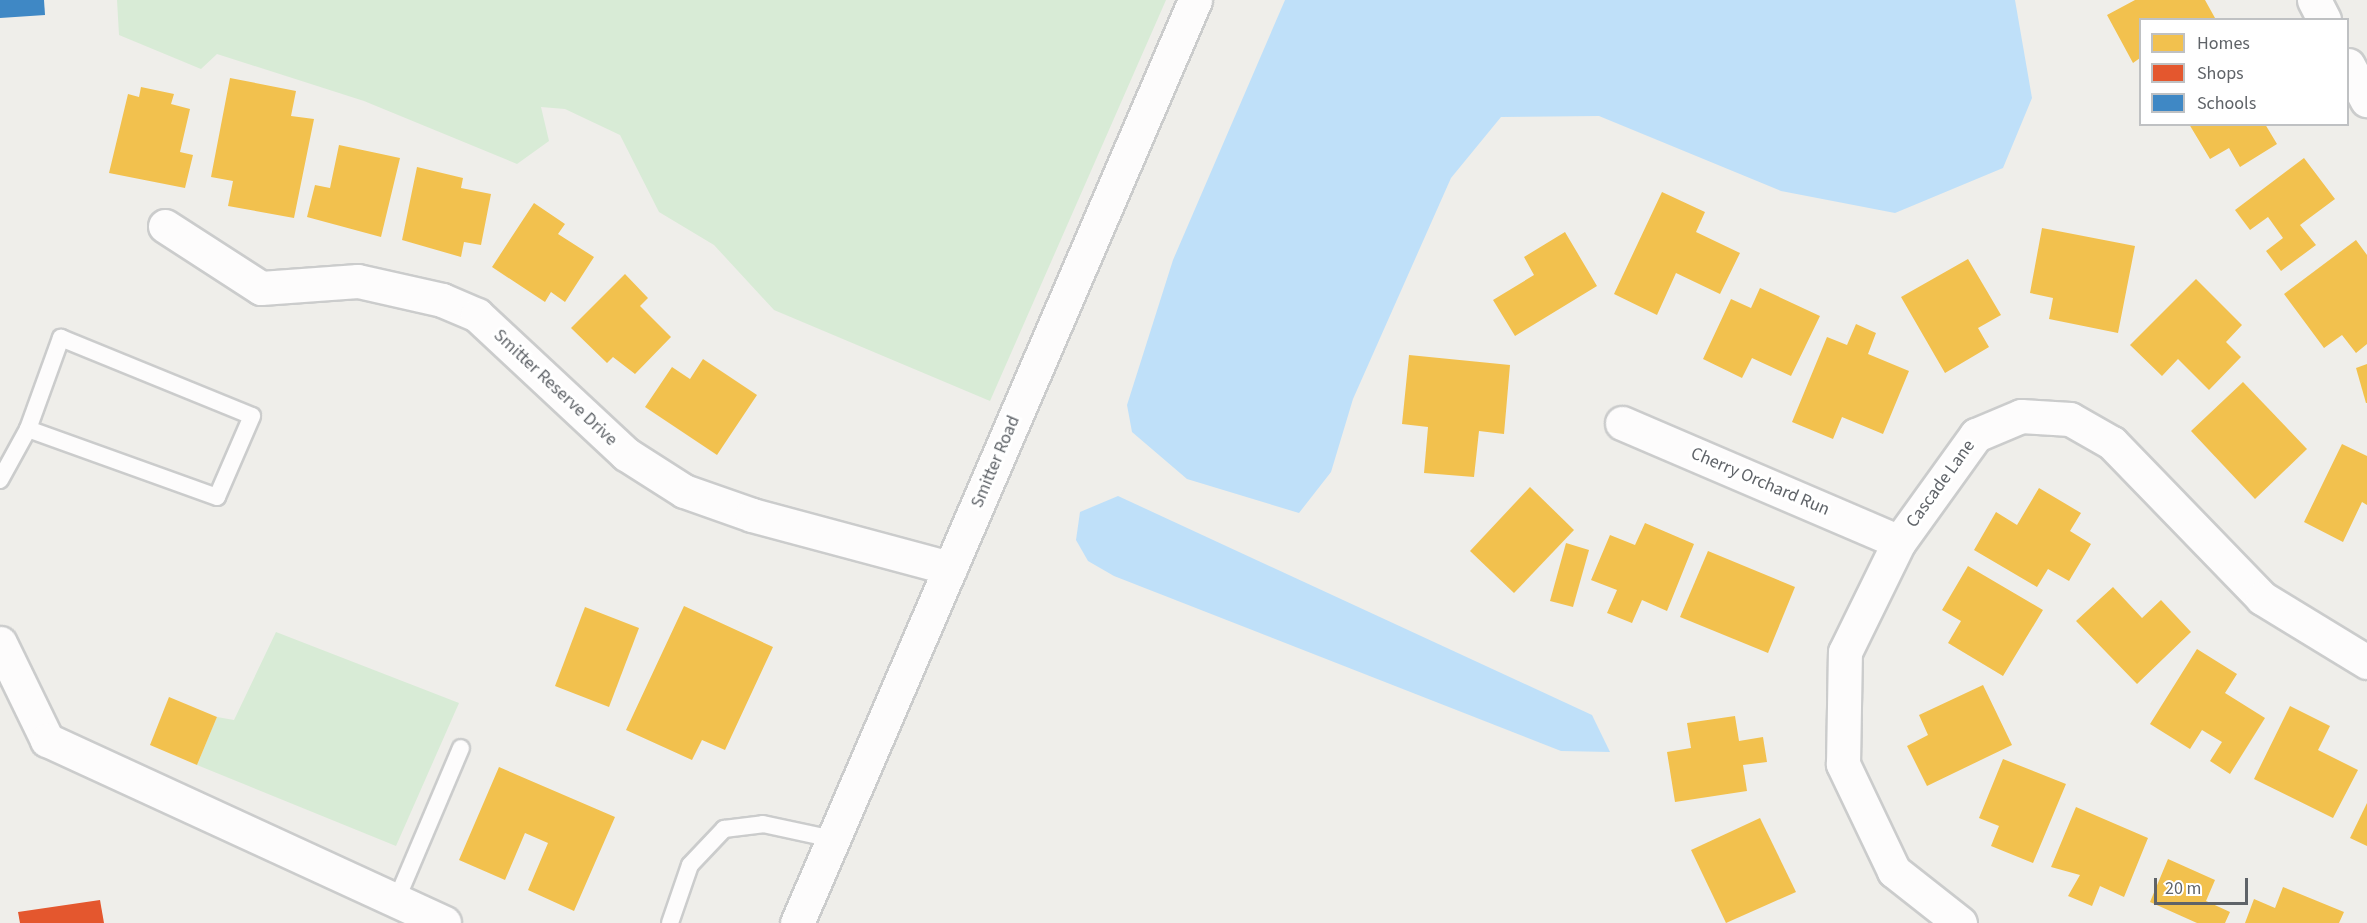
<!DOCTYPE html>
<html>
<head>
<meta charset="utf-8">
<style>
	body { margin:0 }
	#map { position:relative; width:2367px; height:923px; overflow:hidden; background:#efeeea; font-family:"Source Sans 3",sans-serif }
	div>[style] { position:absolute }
	.green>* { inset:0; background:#d8ebd6 }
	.water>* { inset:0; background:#bfe0f9 }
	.homes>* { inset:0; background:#f2c14e }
	.shops>* { inset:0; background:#e4572e }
	.schools>* { inset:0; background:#3f88c5 }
	.roads { filter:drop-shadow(2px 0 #cbcccc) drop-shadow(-2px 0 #cbcccc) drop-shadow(0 2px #cbcccc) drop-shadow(0 -2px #cbcccc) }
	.service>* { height:16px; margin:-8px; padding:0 8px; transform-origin:8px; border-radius:8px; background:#fdfcfc }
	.minor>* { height:33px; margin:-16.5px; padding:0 16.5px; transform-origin:16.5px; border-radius:16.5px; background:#fdfcfc }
	.tertiary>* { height:33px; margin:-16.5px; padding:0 16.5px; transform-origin:16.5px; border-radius:16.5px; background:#fdfcfc }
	span { translate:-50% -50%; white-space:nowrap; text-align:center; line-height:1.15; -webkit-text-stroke:6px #fff; paint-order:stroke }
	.street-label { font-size:18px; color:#5f6368 }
	.legend { position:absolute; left:2139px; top:18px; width:210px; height:108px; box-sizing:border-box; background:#fff; border:2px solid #bfc1c3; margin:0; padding:8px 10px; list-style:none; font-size:18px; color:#5f6368 }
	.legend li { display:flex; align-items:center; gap:12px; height:30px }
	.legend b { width:30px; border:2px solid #bfc1c3 }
	.scale { position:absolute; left:2154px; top:878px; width:94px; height:27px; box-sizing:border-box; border:3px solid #5f6368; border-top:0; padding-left:8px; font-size:18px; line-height:21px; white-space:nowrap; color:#5f6368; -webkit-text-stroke:4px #fff; paint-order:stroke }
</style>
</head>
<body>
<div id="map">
	<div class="green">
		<i style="clip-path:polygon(117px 0,1166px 0,990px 401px,774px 310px,714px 245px,659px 212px,620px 135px,565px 109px,541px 107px,549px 141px,517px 164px,364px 101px,217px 54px,201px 69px,119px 35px)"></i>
		<i style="clip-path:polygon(276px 632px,459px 703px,396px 846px,197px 765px,217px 717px,234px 720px)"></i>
	</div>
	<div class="water">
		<i style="clip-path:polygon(1285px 0,2015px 0,2032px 98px,2003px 168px,1895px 213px,1781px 191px,1599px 116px,1501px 117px,1451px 178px,1353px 399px,1331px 472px,1299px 513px,1187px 479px,1132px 432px,1127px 405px,1173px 260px)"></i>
		<i style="clip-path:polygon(1118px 496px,1592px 715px,1610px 752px,1561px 751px,1114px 576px,1088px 561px,1076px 540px,1080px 512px)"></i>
	</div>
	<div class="homes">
		<i style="clip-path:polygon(2135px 0,2205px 0,2215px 18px,2140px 20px,2140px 58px,2133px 63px,2107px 15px)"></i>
		<i style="clip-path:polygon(230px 78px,296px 91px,291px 116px,314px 119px,294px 218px,228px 206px,233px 181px,211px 177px)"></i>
		<i style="clip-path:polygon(141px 87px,174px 94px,171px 104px,190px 109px,180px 152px,193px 155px,185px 188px,109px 173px,128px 94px,139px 97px)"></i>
		<i style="clip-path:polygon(2189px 124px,2265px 124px,2277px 144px,2240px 167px,2229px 148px,2210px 159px)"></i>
		<i style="clip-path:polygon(339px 145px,400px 158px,381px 237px,307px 217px,315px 185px,330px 188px)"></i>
		<i style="clip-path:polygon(2304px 158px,2335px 199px,2300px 225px,2316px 245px,2281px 271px,2266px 251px,2283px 238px,2268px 217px,2250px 230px,2235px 210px)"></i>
		<i style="clip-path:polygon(417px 167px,463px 178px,461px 188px,491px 194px,481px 245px,464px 242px,461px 257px,402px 240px)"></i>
		<i style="clip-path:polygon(1662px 192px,1705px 212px,1696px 232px,1740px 253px,1720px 294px,1676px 273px,1657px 315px,1614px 294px)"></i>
		<i style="clip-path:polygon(534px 203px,565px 224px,558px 234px,594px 257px,565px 302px,551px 292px,545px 302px,492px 267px)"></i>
		<i style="clip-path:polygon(2042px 228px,2135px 246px,2118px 333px,2049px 319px,2053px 298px,2030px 293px)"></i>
		<i style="clip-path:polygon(1565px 232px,1597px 286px,1515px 336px,1493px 300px,1534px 275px,1524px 257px)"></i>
		<i style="clip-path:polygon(2356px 240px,2367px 255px,2367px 344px,2356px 353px,2342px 335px,2324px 348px,2284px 294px)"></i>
		<i style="clip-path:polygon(1968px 259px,2001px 315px,1978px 328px,1989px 347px,1945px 373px,1901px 297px)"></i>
		<i style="clip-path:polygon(625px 274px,648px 298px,640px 306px,671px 337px,635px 374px,613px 357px,607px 363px,571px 328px)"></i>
		<i style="clip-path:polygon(2196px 279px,2242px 325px,2226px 342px,2241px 357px,2209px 390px,2178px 359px,2162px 376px,2130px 345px)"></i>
		<i style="clip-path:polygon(1760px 288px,1820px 316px,1791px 376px,1752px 358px,1742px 378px,1703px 359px,1731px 299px,1751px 308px)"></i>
		<i style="clip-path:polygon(1856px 324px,1876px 333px,1868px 354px,1909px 371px,1883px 434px,1842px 417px,1833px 439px,1792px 422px,1827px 337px,1847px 345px)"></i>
		<i style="clip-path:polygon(1409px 355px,1510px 365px,1504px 434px,1479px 431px,1474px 477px,1424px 473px,1428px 427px,1402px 424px)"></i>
		<i style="clip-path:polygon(703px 359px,757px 395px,717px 455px,645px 407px,672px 367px,690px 379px)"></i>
		<i style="clip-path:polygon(2367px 364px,2367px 403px,2366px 403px,2356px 368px)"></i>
		<i style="clip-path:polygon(2243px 382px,2307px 449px,2255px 499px,2191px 431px)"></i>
		<i style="clip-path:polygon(2342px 444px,2367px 456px,2367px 505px,2362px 502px,2343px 542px,2304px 522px)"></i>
		<i style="clip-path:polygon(1530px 487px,1574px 530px,1514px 593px,1470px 551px)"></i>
		<i style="clip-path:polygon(2039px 488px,2081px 513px,2070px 531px,2091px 544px,2069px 581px,2048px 569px,2037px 587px,1974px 550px,1996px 512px,2017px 525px)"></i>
		<i style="clip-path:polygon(1645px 523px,1694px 544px,1667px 611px,1642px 600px,1632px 623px,1607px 613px,1617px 590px,1591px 580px,1610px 535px,1635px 545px)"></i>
		<i style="clip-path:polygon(1566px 543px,1589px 550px,1573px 607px,1550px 601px)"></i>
		<i style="clip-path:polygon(1708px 551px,1795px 587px,1768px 653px,1680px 617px)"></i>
		<i style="clip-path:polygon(1968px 566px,2043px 610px,2003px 676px,1948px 643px,1961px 621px,1942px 610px)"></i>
		<i style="clip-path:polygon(2113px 587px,2142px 618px,2161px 600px,2191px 632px,2137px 684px,2076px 621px)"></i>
		<i style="clip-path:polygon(684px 606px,773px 647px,725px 750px,702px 740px,692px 760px,626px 730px)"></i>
		<i style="clip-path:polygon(585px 607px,639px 628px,609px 707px,555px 686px)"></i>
		<i style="clip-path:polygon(2197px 649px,2237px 674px,2225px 693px,2265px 718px,2230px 774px,2210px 761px,2222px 742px,2202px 730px,2190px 749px,2150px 724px)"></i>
		<i style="clip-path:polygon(1983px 685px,2012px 745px,1927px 786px,1907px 746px,1928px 735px,1919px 715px)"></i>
		<i style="clip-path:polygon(169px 697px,217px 717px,197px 765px,150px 745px)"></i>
		<i style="clip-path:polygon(2290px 706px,2330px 726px,2318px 750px,2358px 770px,2333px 818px,2254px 779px)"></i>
		<i style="clip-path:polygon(1735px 716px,1739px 741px,1763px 737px,1767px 762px,1743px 765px,1747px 791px,1675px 802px,1667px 752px,1691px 748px,1687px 723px)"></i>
		<i style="clip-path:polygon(2003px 759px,2066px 784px,2033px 863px,1991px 846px,1999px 826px,1979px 818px)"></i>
		<i style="clip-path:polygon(499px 767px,615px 817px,574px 911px,528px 890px,548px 843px,525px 833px,505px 880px,459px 860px)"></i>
		<i style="clip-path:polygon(2367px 803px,2367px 846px,2350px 838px)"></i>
		<i style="clip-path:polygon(2076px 807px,2148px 838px,2124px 897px,2100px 886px,2092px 906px,2068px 896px,2080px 875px,2051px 867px)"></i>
		<i style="clip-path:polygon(1760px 818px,1796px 892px,1726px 923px,1691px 850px)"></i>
		<i style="clip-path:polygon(2168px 859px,2215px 880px,2206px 901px,2230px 912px,2225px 923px,2197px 923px,2150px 902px)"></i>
		<i style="clip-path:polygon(2283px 887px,2344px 912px,2339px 923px,2245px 923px,2254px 899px,2275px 908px)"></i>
	</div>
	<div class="shops">
		<i style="clip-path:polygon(100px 900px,104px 923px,20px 923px,18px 912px)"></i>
	</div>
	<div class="schools">
		<i style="clip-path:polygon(0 0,44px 0,45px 15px,0 18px)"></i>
	</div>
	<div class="roads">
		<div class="service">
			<i style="left:0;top:480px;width:58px;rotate:-61.2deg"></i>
			<i style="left:28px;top:429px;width:97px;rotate:-70.1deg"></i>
			<i style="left:61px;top:338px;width:206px;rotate:22.2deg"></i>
			<i style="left:252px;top:416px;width:88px;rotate:113.4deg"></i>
			<i style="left:217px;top:497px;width:201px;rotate:-160.2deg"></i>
			<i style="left:396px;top:901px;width:166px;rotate:-67deg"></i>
			<i style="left:670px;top:923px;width:61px;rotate:-71deg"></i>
			<i style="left:690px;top:865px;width:50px;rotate:-46.6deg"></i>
			<i style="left:724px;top:829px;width:39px;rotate:-7deg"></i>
			<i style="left:763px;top:824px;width:72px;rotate:12.1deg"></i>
		</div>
		<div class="minor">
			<i style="left:2314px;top:0;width:22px;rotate:63deg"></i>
			<i style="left:2348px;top:65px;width:40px;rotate:62deg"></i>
			<i style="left:165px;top:226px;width:114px;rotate:32.9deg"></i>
			<i style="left:261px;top:288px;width:97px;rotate:-4.1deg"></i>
			<i style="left:358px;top:281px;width:86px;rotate:12.7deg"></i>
			<i style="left:442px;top:300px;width:38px;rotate:23deg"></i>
			<i style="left:477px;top:315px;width:204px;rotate:43deg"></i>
			<i style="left:626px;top:454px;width:69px;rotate:32.5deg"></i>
			<i style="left:684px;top:491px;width:72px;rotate:19.4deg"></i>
			<i style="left:752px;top:515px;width:205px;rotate:15deg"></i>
			<i style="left:1622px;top:423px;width:301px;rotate:23.2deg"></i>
			<i style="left:0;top:643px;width:108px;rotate:64.1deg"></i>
			<i style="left:47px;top:740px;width:437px;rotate:24.7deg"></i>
			<i style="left:1960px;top:923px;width:84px;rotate:-141.8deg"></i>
			<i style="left:1894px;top:871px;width:119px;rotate:-115.5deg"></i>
			<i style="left:1843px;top:764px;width:112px;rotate:-89deg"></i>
			<i style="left:1845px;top:652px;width:123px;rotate:-63.9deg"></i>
			<i style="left:1899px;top:542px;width:132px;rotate:-54.3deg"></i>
			<i style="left:1976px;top:435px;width:49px;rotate:-22.9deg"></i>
			<i style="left:2021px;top:416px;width:49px;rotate:3.5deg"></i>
			<i style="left:2070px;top:419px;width:48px;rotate:29.7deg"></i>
			<i style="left:2112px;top:443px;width:216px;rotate:45.9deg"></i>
			<i style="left:2262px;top:598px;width:123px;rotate:31.4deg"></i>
		</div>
		<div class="tertiary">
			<i style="left:797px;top:923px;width:1005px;rotate:-66.67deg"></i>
		</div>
	</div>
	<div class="street-label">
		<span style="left:555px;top:388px;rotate:43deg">Smitter Reserve Drive</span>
		<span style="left:996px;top:462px;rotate:-67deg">Smitter Road</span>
		<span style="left:1760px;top:482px;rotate:23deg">Cherry Orchard Run</span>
		<span style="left:1941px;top:484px;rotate:-54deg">Cascade Lane</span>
	</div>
	<ul class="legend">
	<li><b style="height:16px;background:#f2c14e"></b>Homes</li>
	<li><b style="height:16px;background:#e4572e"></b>Shops</li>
	<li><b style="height:16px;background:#3f88c5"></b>Schools</li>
	</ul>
	<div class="scale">20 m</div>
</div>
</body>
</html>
